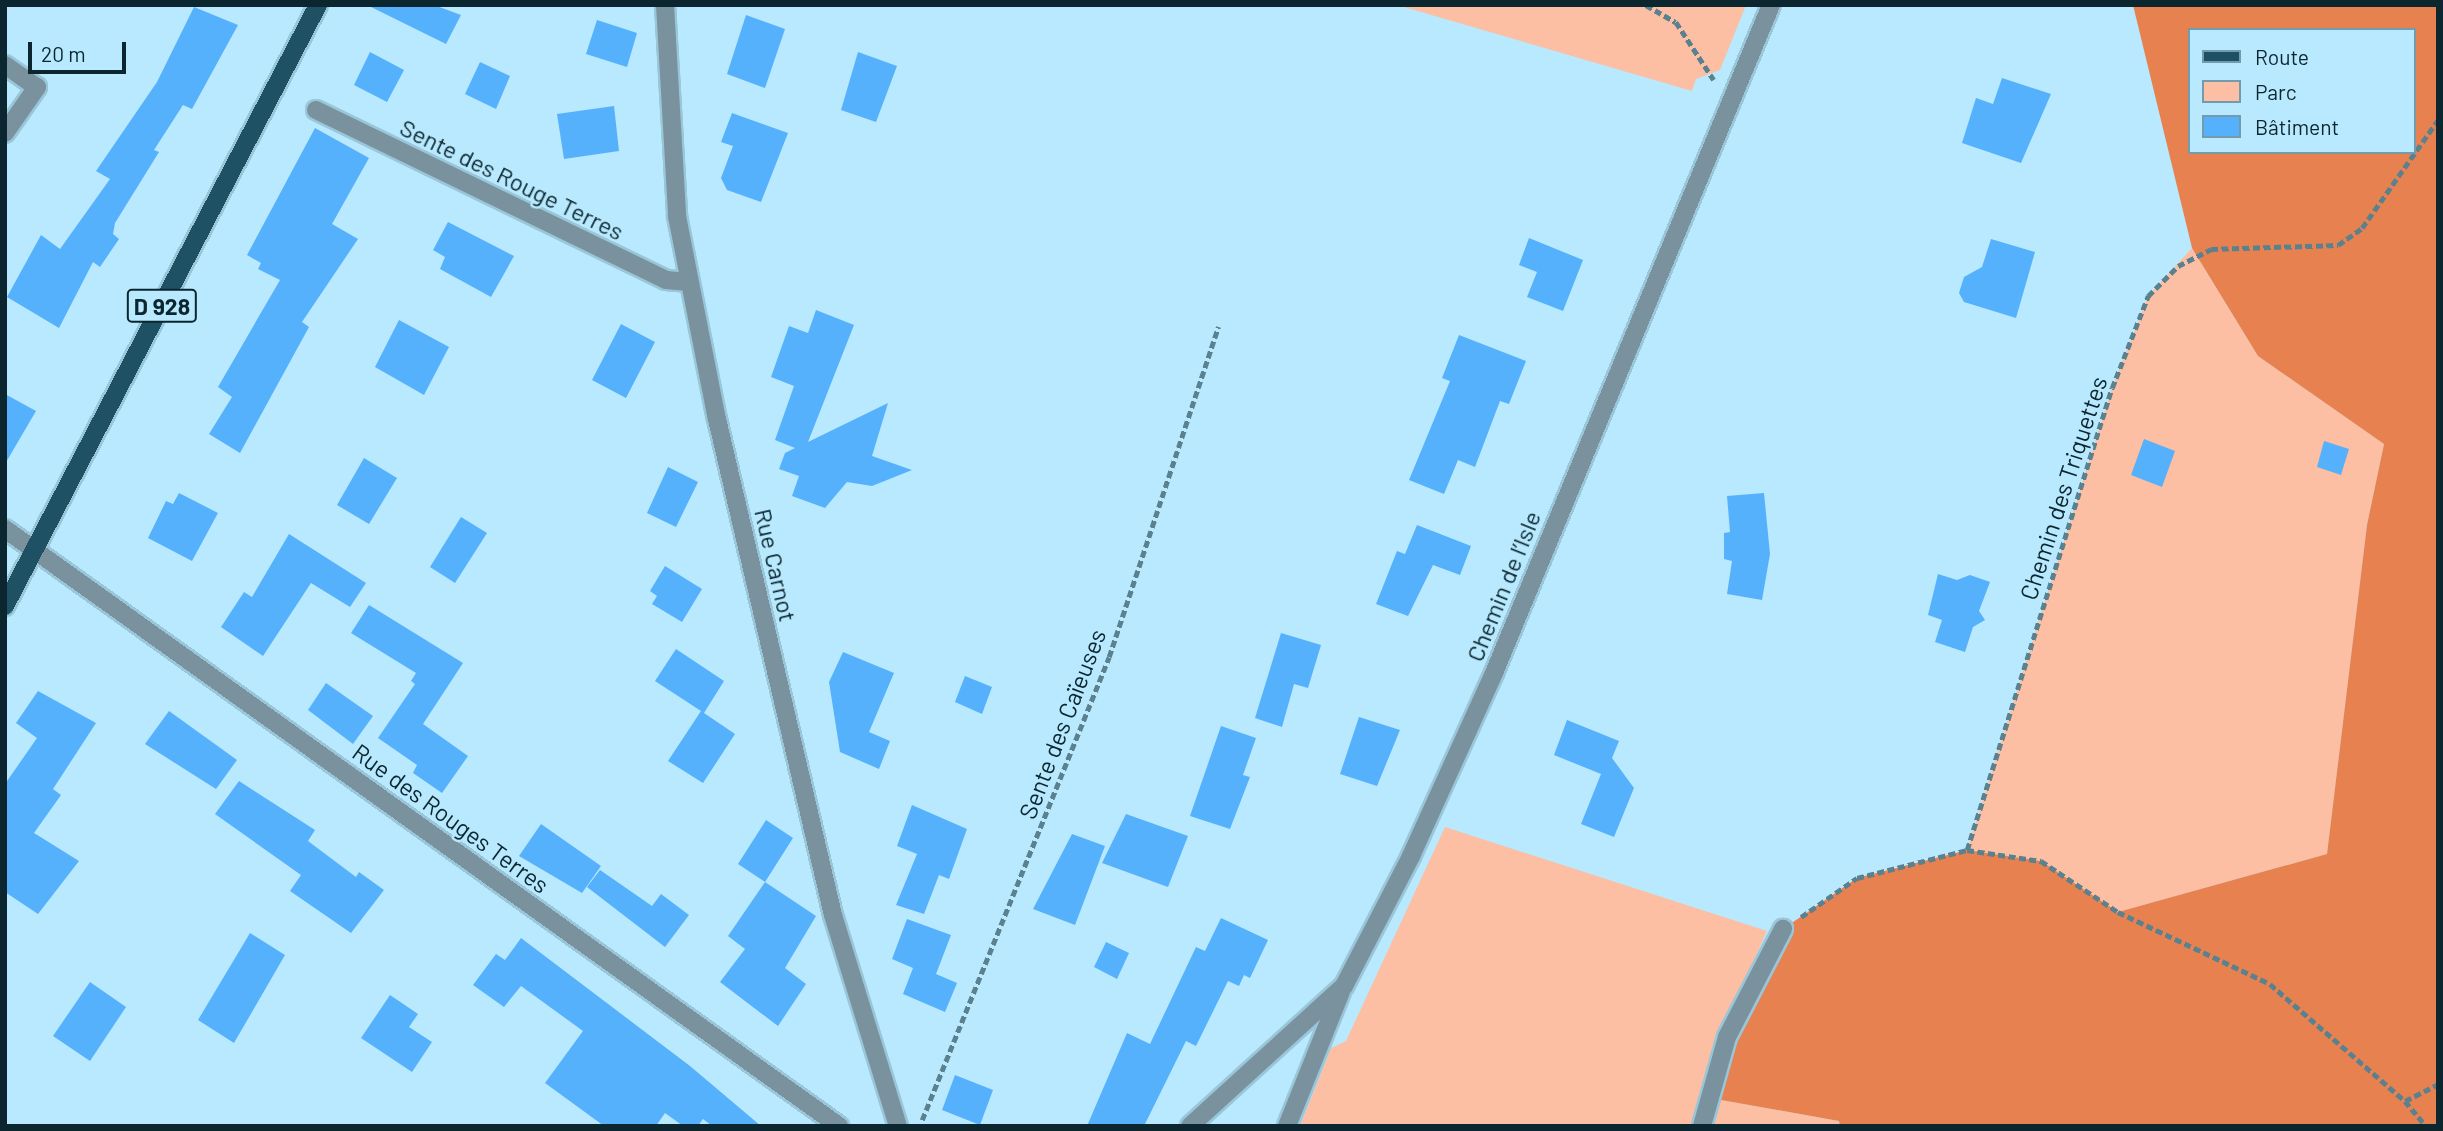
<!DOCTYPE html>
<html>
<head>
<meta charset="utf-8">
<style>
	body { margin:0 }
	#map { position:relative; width:2443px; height:1131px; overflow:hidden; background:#b8e9fe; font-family:Barlow,sans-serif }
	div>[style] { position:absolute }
	.green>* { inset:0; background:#fcbfa3 }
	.forest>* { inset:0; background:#e78250 }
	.building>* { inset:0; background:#56b1fd }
	.path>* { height:4.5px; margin-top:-2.25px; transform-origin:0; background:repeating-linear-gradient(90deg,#5b808e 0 7px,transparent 0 10.5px) }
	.roads { filter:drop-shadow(2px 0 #99c6d9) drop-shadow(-2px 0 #99c6d9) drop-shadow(0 2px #99c6d9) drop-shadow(0 -2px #99c6d9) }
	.service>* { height:18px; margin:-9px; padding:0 9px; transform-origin:9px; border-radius:9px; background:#79929d }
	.minor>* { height:18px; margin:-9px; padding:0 9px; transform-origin:9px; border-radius:9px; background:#79929d }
	.primary>* { height:18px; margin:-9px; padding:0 9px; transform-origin:9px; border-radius:9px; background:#1f5164 }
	span { translate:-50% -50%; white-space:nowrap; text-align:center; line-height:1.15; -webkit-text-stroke:5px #b8e9fe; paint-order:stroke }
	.shield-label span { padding:2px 5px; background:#b8e9fe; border:2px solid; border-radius:5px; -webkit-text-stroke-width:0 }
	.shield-label { font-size:23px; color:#0c262f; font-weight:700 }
	.street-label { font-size:24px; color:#0c262f }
	.frame { position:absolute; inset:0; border:7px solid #0c262f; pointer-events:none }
	.legend { position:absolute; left:2188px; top:28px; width:228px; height:126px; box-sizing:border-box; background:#b8e9fe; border:2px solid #739bab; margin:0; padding:9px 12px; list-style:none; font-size:21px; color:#0c262f }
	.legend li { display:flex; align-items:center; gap:14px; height:35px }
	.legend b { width:35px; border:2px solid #739bab }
	.scale { position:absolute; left:28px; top:42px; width:98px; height:32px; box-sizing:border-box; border:4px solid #0c262f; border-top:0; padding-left:9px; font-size:21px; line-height:24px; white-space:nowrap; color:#0c262f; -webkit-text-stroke:5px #b8e9fe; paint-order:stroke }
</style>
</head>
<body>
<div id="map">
	<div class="green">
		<i style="clip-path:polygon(1397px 5px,1746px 5px,1720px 70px,1696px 79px,1692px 91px)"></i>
		<i style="clip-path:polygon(2192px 248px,2258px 356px,2384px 444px,2367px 525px,2327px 854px,2118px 912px,2041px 861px,1967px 850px,2112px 388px,2148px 296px)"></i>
		<i style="clip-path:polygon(1445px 827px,1767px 931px,1717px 1043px,1694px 1126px,1300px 1126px,1331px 1048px,1346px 1041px)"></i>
		<i style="clip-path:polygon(1710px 1098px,1839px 1121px,1840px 1126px,1702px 1126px)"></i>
	</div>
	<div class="forest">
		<i style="clip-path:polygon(evenodd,2133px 5px,2438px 5px,2438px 1126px,1840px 1126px,1839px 1121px,1710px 1098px,1783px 929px,1857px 878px,1967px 850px,2041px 861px,2118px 912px,2327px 854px,2367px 525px,2384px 444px,2258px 356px,2192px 248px,2133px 5px,2189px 30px,2413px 30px,2413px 152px,2189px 152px,2189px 30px)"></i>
	</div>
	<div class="building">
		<i style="clip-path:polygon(367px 5px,434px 5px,461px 15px,446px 44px)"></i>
		<i style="clip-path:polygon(194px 7px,238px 25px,192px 109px,183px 105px,154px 150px,159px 152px,115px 223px,113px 234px,119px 239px,100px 267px,93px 262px,59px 328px,7px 297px,41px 235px,60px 249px,110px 179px,96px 171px,157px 82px)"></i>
		<i style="clip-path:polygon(746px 15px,785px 29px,765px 88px,727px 74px)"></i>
		<i style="clip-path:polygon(597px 20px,637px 33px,627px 67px,586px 54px)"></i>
		<i style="clip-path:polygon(370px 52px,404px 70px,387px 102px,354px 85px)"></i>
		<i style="clip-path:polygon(858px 52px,897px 66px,876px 122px,841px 110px)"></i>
		<i style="clip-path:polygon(480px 62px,510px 76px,496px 109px,465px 94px)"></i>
		<i style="clip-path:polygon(2002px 78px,2051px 94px,2021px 163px,1962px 143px,1976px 98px,1993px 104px)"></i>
		<i style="clip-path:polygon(614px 106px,619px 151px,564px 159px,557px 114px)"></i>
		<i style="clip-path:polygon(732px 113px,788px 133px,761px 202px,727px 190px,721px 178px,733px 146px,721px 142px)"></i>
		<i style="clip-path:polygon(315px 128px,369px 158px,332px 224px,358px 239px,302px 322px,309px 327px,240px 453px,209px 434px,232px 397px,218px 387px,280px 280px,258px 269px,261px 263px,247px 255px)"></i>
		<i style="clip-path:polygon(448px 222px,514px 256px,491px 297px,440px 269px,445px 257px,433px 250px)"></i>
		<i style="clip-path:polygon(1529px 238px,1583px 260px,1563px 311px,1527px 297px,1537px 272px,1519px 265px)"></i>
		<i style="clip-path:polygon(1991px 239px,2035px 252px,2016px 318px,1964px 302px,1959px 293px,1964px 277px,1982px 267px)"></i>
		<i style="clip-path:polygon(816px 310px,854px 325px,808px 442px,888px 403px,872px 456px,912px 470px,872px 486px,847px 482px,825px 508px,792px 496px,799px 476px,779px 469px,785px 453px,795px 448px,775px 440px,794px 386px,771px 377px,789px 326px,808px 333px)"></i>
		<i style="clip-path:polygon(399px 320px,449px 347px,424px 395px,375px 367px)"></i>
		<i style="clip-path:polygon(621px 324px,655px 342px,626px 398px,592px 380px)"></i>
		<i style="clip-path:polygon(1459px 335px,1526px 361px,1509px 404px,1500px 401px,1475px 467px,1458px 460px,1444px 494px,1409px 480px,1450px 381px,1442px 378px)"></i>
		<i style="clip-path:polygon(5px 394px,36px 411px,5px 464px)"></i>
		<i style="clip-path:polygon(2144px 439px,2175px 451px,2162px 487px,2131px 475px)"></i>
		<i style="clip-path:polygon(2324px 441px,2349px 449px,2341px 475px,2317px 467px)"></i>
		<i style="clip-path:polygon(364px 458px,397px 478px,369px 524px,337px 505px)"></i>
		<i style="clip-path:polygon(668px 467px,698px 482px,676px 527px,647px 513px)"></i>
		<i style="clip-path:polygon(179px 493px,218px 513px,192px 561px,148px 538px,166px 501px,173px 504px)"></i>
		<i style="clip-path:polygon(1764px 493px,1770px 554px,1762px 600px,1727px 594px,1732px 561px,1724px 559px,1724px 533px,1730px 532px,1727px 496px)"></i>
		<i style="clip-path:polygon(461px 517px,487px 533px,455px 583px,430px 567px)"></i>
		<i style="clip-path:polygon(1417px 525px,1471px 546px,1460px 575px,1433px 565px,1408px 616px,1376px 604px,1397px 551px,1405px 554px)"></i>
		<i style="clip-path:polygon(289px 534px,366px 583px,350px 607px,311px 583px,263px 656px,221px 627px,244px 592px,252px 597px)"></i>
		<i style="clip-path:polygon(665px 566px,702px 589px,682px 622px,652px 604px,657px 596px,650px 591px)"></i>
		<i style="clip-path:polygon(1938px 574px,1957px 580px,1970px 575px,1990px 582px,1979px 611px,1985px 620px,1973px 627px,1965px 652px,1935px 642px,1942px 620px,1928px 615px)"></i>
		<i style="clip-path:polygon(369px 605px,463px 663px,423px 724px,468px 756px,442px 793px,413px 773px,417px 765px,378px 738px,415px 684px,411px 681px,416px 673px,351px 633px)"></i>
		<i style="clip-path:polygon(1281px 633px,1321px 645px,1308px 688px,1294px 684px,1282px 727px,1255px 718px)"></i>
		<i style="clip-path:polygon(676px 649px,724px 681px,704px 713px,735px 734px,703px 783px,668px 761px,701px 711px,655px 681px)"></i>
		<i style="clip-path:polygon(843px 652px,894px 673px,869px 732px,890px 741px,879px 769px,840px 752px,829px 682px)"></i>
		<i style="clip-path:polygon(965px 676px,992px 687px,982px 714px,955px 702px)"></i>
		<i style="clip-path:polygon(326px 683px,373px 716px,353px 744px,308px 710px)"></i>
		<i style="clip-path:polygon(38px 691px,96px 723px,53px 789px,61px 795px,34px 833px,79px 861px,38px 914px,5px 892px,5px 784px,37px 738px,16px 723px)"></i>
		<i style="clip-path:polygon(169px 711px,237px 760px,216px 789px,145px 744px)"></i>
		<i style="clip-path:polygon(1359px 717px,1400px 730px,1377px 786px,1340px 774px)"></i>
		<i style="clip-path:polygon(1567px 720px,1619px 741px,1612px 758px,1634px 788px,1614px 837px,1581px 824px,1601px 774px,1554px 755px)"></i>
		<i style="clip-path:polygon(1221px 726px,1256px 738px,1243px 775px,1250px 777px,1230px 829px,1190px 816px)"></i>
		<i style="clip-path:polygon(239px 781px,315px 830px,308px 841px,356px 877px,359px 872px,384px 890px,351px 933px,290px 891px,301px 875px,215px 814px)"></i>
		<i style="clip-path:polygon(912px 805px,967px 829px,949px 879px,939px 875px,924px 914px,896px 905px,917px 854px,897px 846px)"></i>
		<i style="clip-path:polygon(1126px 814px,1188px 836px,1168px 887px,1102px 863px)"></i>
		<i style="clip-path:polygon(766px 820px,793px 838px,765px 882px,816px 916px,785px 968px,806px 984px,778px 1026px,720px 982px,745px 949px,728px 936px,765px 882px,738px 864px)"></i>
		<i style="clip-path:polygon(541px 824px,601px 866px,582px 893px,519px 856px)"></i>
		<i style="clip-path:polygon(1072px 834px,1105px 846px,1075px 925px,1033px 909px)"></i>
		<i style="clip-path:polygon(600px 870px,652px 906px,661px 894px,689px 915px,665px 947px,587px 887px)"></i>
		<i style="clip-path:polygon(1221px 918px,1268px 940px,1250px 978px,1244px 975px,1239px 986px,1228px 981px,1196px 1046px,1186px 1041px,1144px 1126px,1087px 1126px,1127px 1033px,1150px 1044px,1196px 947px,1205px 951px)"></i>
		<i style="clip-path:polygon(907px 919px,951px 935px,936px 974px,957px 983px,945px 1012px,903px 994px,913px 968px,892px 959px)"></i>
		<i style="clip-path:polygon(250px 933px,285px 955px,234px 1043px,198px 1020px)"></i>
		<i style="clip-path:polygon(521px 938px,690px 1066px,761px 1126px,712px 1126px,703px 1119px,698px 1126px,683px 1126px,665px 1113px,656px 1126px,604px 1126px,545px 1083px,583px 1031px,521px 986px,504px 1007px,473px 985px,496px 954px,505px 960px)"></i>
		<i style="clip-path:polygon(1106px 942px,1129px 953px,1117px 979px,1094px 967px)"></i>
		<i style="clip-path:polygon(90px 982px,126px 1007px,90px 1061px,53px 1036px)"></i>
		<i style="clip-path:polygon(390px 995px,418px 1014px,409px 1027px,432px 1042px,412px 1072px,361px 1038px)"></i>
		<i style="clip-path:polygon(955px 1075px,993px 1090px,980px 1125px,942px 1110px)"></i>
	</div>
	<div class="path">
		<i style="left:1646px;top:5px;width:34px;rotate:30deg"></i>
		<i style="left:1676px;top:22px;width:69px;rotate:56.8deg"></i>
		<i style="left:1967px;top:850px;width:75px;rotate:8.5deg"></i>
		<i style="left:2041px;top:861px;width:92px;rotate:33.5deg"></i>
		<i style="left:2118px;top:912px;width:168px;rotate:25.3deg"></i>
		<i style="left:2270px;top:984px;width:179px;rotate:40.9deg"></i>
		<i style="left:2405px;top:1101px;width:33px;rotate:50deg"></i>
		<i style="left:1801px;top:917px;width:68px;rotate:-34.9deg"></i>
		<i style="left:1857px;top:878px;width:114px;rotate:-14.3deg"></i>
		<i style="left:1967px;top:850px;width:484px;rotate:-72.6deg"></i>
		<i style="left:2112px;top:388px;width:99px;rotate:-68.6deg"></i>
		<i style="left:2148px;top:296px;width:42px;rotate:-45deg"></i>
		<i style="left:2178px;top:266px;width:37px;rotate:-27deg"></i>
		<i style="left:2211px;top:249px;width:127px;rotate:-1.8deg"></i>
		<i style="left:2338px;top:245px;width:29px;rotate:-35deg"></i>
		<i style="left:2362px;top:228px;width:132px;rotate:-54.9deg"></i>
		<i style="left:2405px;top:1101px;width:37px;rotate:-27deg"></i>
		<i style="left:922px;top:1120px;width:499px;rotate:-68deg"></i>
		<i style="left:1109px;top:657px;width:348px;rotate:-71.7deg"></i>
	</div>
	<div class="roads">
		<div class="service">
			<i style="left:5px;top:65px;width:39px;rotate:35deg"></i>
			<i style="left:37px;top:87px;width:56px;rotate:124.8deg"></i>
			<i style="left:1702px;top:1126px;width:92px;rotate:-74.3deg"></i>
			<i style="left:1727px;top:1037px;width:122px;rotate:-62.6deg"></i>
		</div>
		<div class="minor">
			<i style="left:665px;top:5px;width:211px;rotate:86.7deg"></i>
			<i style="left:677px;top:216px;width:207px;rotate:78.9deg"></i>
			<i style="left:717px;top:419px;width:509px;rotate:76.84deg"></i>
			<i style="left:833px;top:915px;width:221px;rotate:72.9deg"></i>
			<i style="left:316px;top:110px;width:389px;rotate:25.9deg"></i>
			<i style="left:666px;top:280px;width:23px;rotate:5deg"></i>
			<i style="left:5px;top:529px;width:1026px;rotate:35.6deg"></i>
			<i style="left:1190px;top:1126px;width:208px;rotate:-42.3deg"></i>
			<i style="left:1344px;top:986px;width:146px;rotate:-62.7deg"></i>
			<i style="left:1411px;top:856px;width:201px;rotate:-65.6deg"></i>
			<i style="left:1494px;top:673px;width:723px;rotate:-67.48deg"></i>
			<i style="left:1287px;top:1126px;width:144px;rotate:-68.1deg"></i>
		</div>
		<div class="primary">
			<i style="left:5px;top:606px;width:678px;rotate:-62.49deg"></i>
		</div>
	</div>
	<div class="shield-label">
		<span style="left:162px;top:306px">D 928</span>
	</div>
	<div class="street-label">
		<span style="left:512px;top:179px;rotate:26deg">Sente des Rouge Terres</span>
		<span style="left:2063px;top:488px;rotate:-72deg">Chemin des Triquettes</span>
		<span style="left:776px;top:565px;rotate:77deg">Rue Carnot</span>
		<span style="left:1503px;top:586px;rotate:-68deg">Chemin de l’Isle</span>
		<span style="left:1062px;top:724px;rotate:-69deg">Sente des Caïeuses</span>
		<span style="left:451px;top:818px;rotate:36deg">Rue des Rouges Terres</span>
	</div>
	<div class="frame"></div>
	<ul class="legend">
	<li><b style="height:9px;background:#1f5164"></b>Route</li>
	<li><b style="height:19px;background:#fcbfa3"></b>Parc</li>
	<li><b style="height:19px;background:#56b1fd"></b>Bâtiment</li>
	</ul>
	<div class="scale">20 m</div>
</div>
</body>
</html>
